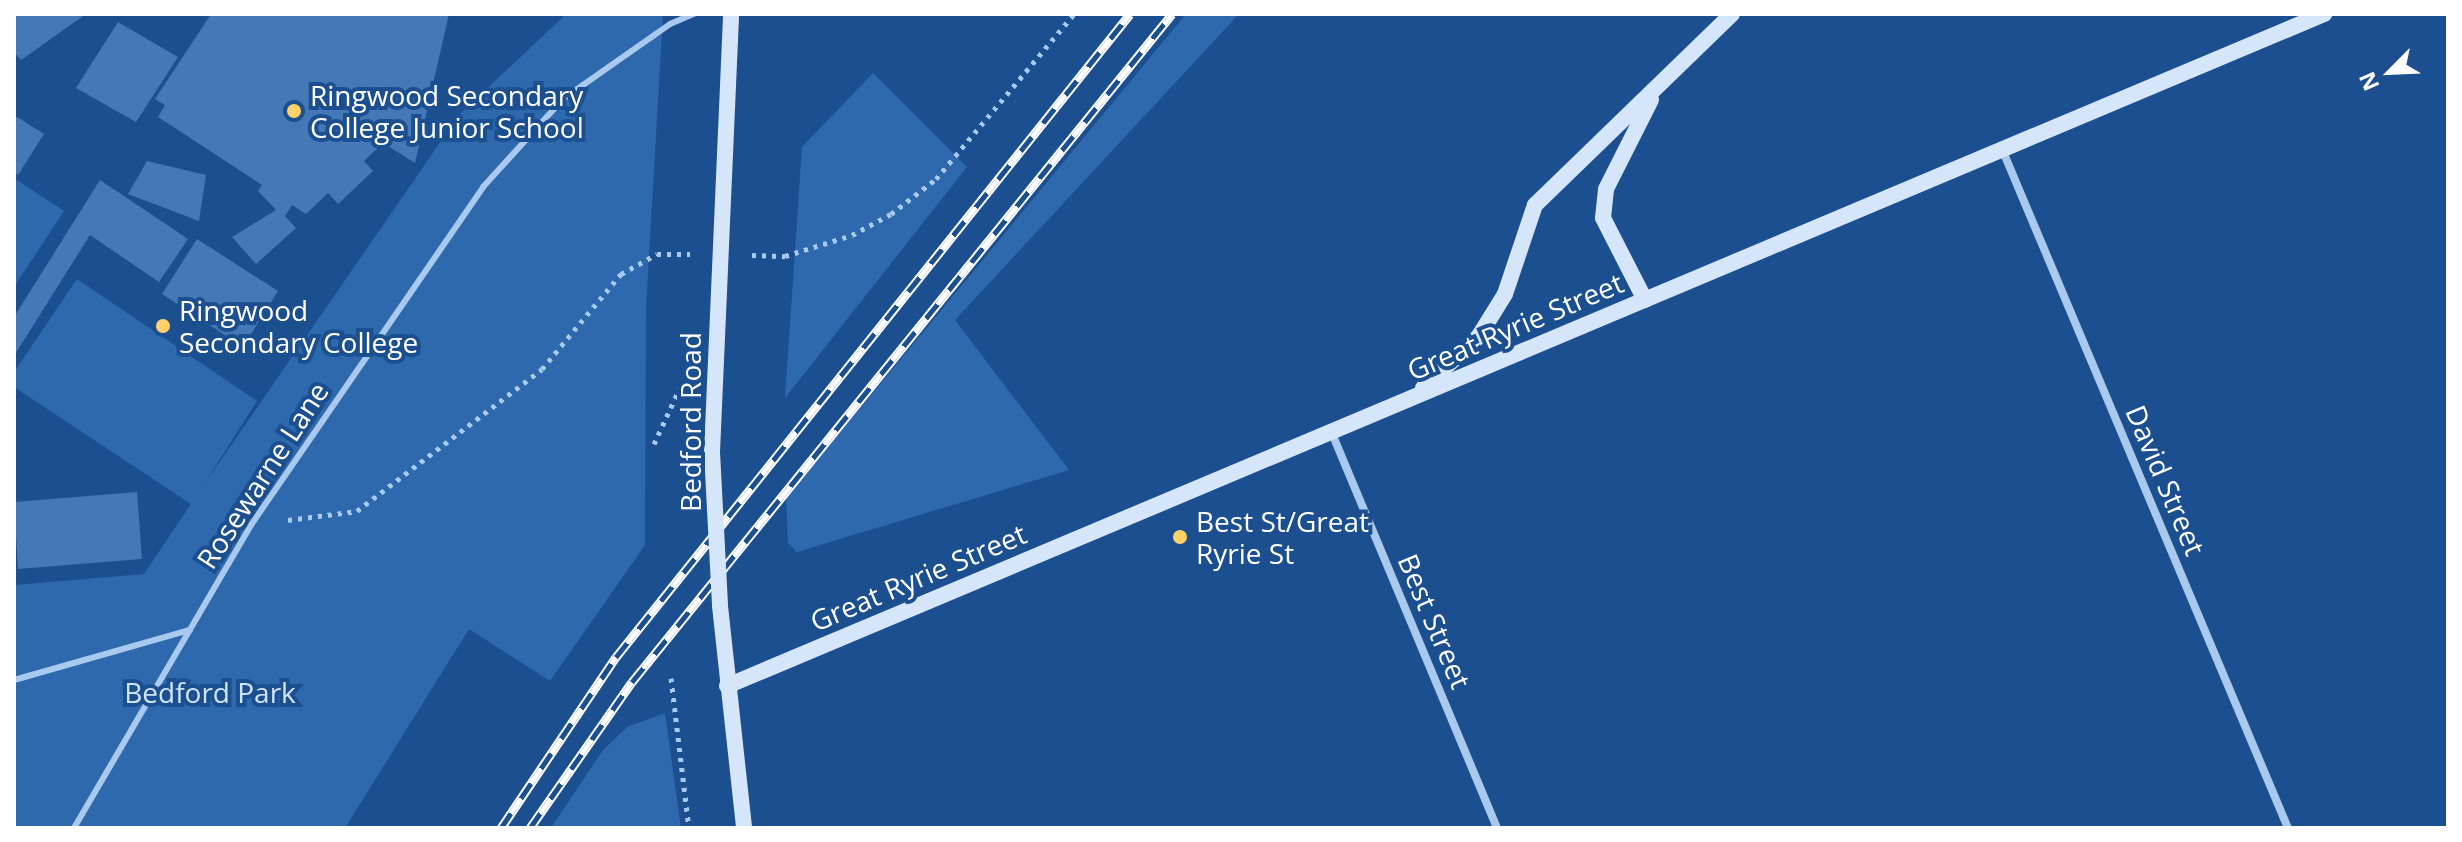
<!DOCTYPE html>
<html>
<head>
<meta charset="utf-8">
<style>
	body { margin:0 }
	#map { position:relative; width:2462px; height:842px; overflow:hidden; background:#1b4f8f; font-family:"Open Sans",sans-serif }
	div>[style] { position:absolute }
	.green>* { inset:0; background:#2e69ad }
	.building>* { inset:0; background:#4478b7 }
	.path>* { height:5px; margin-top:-2.5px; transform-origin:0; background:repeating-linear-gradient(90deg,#a9c9ee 0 4px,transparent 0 10px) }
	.lane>* { height:6px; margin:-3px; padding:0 3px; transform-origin:3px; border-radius:3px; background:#a9c9ee }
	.street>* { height:8px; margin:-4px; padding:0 4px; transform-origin:4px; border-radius:4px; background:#a9c9ee }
	.secondary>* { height:16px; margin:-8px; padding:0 8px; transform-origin:8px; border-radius:8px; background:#d6e6fa }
	.rail>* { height:9px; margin-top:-4.5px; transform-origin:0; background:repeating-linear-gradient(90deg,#1b4f8f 0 18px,#fff 0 36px); box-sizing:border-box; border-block:2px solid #fff }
	.secondary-bridge>* { height:16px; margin:-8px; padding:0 8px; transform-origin:8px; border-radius:8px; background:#d6e6fa }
	.dots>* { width:22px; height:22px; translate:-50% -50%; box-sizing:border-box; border:4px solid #1b4f8f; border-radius:50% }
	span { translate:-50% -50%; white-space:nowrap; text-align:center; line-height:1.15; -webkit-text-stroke:8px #1b4f8f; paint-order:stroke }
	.poi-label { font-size:28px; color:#fff }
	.left { translate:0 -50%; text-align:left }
	.street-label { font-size:28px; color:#fff }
	.park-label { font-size:28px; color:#cfe3fa }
	.frame { position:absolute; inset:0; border:16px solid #fff; pointer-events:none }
	.north { position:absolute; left:2350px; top:32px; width:80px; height:80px; -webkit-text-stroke:6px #1b4f8f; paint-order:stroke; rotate:246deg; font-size:22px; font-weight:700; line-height:32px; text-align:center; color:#fff }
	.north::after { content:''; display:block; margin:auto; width:28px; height:36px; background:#fff; clip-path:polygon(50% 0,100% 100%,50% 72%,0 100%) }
</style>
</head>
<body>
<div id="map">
	<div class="green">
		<i style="clip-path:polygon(566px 14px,663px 14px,646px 308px,645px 545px,550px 681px,469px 629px,345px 828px,14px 828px,14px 585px,144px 574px,191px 504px,14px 387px,14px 372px,77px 279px,257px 401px,203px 486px,459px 115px)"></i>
		<i style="clip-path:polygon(1186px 14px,1239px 14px,955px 320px,1069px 470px,797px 552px,788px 543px,786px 498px)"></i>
		<i style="clip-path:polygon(873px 73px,967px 167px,785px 398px,802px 147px)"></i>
		<i style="clip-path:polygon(14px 178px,64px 211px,14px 287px)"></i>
		<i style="clip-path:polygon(665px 713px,681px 828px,551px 828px,603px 750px,627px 727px)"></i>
	</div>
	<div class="building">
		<i style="clip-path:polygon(14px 14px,86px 14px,21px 60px,14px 52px)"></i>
		<i style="clip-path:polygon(211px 14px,449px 14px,415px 163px,383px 143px,364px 161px,373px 171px,338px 204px,328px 193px,306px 214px,292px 205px,285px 216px,296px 228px,256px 264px,232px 237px,276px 210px,258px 191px,262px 185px,158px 117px,165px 105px,155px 99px)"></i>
		<i style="clip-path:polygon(118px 22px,178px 57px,136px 122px,76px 88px)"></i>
		<i style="clip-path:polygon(14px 115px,44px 134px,18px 175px,14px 172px)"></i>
		<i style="clip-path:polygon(147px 161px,206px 175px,199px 221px,128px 194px)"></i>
		<i style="clip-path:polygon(100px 180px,188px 239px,159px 282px,90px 235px,14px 356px,14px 317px)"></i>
		<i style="clip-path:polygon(197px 239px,278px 291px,243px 347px,162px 294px)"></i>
		<i style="clip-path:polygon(137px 492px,142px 559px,18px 569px,14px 502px)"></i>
	</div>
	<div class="path">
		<i style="left:752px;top:255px;width:33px;rotate:2deg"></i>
		<i style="left:785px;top:256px;width:70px;rotate:-17.4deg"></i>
		<i style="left:852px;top:235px;width:44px;rotate:-28.3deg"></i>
		<i style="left:891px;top:214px;width:57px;rotate:-37.9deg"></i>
		<i style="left:936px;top:179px;width:215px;rotate:-50.1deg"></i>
		<i style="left:654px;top:444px;width:67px;rotate:-65.3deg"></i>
		<i style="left:288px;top:520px;width:70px;rotate:-7.4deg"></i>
		<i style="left:357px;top:511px;width:233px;rotate:-37.5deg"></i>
		<i style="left:542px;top:369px;width:124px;rotate:-50.3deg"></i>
		<i style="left:621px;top:274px;width:41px;rotate:-29.1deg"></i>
		<i style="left:657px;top:254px;width:33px"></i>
		<i style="left:671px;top:678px;width:151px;rotate:83.2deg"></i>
	</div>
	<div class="lane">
		<i style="left:14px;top:680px;width:183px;rotate:-15.9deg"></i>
		<i style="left:74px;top:828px;width:351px;rotate:-59.7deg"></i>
		<i style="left:251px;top:525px;width:410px;rotate:-55.5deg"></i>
		<i style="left:483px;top:187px;width:119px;rotate:-47.7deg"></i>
		<i style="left:563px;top:99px;width:131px;rotate:-35deg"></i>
		<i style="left:670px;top:24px;width:26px;rotate:-23deg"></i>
	</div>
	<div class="street">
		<i style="left:2002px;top:149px;width:737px;rotate:67.16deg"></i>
		<i style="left:1331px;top:431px;width:430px;rotate:67.3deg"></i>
	</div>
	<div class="secondary">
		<i style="left:1645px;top:300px;width:92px;rotate:-117.1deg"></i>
		<i style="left:1603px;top:218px;width:29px;rotate:-84deg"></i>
		<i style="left:1606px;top:189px;width:100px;rotate:-63.2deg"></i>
		<i style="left:1423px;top:388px;width:76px;rotate:-42.9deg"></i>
		<i style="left:1479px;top:336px;width:49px;rotate:-58.2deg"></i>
		<i style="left:1505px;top:294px;width:94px;rotate:-71.4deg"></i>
		<i style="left:1535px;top:205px;width:274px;rotate:-44.1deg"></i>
		<i style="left:712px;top:452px;width:438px;rotate:-87.5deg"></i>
		<i style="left:720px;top:606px;width:223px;rotate:83.8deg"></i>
		<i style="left:727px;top:686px;width:1733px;rotate:-22.82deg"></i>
	</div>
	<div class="rail">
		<i style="left:501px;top:828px;width:206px;rotate:-56.1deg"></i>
		<i style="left:616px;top:657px;width:823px;rotate:-51.36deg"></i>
		<i style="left:530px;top:828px;width:178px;rotate:-55.1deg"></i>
		<i style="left:632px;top:682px;width:859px;rotate:-51.05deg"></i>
	</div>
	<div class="secondary-bridge">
		<i style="left:712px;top:452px;width:154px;rotate:87deg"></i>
	</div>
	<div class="dots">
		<i style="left:294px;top:111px;background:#ffd166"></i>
		<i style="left:163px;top:326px;background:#ffd166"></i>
		<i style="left:1180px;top:537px;background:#ffd166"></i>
	</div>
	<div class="poi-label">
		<span class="left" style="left:310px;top:111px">Ringwood Secondary<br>College Junior School</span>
		<span class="left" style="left:179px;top:326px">Ringwood<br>Secondary College</span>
		<span class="left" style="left:1196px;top:537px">Best St/Great<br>Ryrie St</span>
	</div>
	<div class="street-label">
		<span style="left:1515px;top:326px;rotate:-23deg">Great Ryrie Street</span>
		<span style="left:690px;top:422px;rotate:-90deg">Bedford Road</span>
		<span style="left:262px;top:475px;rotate:-57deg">Rosewarne Lane</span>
		<span style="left:2166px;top:480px;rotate:67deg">David Street</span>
		<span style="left:918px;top:577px;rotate:-23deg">Great Ryrie Street</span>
		<span style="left:1435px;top:621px;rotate:67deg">Best Street</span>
	</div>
	<div class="park-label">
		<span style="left:210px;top:692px">Bedford Park</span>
	</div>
	<div class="frame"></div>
	<div class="north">N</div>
</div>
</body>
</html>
